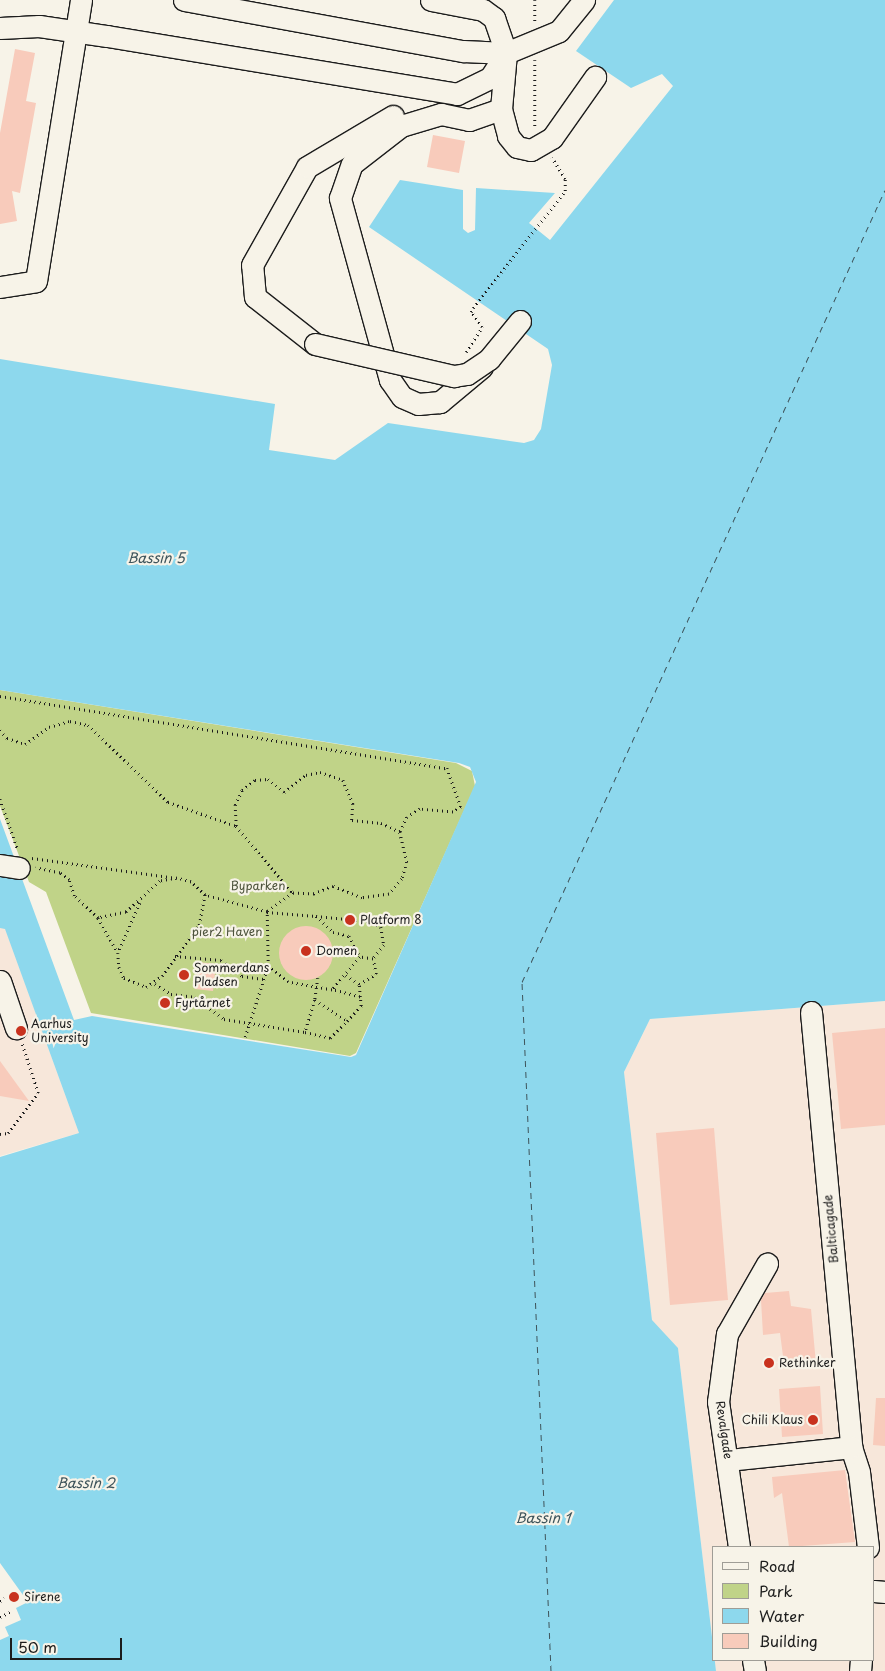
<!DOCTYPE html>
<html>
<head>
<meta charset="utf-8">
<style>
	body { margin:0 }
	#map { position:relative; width:885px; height:1671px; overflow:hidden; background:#f7f3e8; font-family:"Playpen Sans",sans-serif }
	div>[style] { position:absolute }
	.built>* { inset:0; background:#f7e7da }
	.green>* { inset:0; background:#c0d388 }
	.water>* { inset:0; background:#8dd8ed }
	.ferry>* { height:1px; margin-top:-0.5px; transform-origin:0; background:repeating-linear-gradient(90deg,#3e545b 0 6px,transparent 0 11px) }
	.building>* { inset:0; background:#f8cbbb }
	.round { border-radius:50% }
	.path>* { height:2.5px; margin-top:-1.25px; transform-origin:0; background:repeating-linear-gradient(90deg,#1c1c1c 0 1px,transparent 0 5px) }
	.roads { filter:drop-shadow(1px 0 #1c1c1c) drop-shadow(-1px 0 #1c1c1c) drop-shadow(0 1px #1c1c1c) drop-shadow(0 -1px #1c1c1c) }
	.minor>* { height:21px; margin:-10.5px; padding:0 10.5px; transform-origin:10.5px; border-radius:10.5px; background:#f7f3e8 }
	.bridges { filter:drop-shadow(1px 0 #1c1c1c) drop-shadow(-1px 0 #1c1c1c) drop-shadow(0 1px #1c1c1c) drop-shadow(0 -1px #1c1c1c) }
	.minor-bridge>* { height:21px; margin:-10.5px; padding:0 10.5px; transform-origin:10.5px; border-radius:10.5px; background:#f7f3e8 }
	.dots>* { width:14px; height:14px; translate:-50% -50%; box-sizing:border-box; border:2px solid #f7f3e8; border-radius:50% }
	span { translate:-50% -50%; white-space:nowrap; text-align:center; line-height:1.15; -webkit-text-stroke:4.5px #f7f3e8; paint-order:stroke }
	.park-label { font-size:12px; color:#4d533c }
	.poi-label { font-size:12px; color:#1c1c1c }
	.left { translate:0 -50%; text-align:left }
	.right { translate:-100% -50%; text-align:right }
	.street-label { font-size:12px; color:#1c1c1c }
	.water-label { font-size:14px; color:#3e545b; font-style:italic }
	.legend { position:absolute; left:712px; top:1546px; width:162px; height:115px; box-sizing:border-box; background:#f7f3e8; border:1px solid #9f9d96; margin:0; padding:6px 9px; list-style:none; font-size:15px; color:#1c1c1c }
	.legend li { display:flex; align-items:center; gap:10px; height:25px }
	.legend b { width:25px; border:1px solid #9f9d96 }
	.scale { position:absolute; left:10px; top:1638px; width:112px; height:22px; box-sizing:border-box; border:2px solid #1c1c1c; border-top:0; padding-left:6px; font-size:15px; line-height:18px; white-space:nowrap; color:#1c1c1c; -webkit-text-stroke:4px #f7f3e8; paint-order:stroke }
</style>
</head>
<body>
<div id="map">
	<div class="built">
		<i style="clip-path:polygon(0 928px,5px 928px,79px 1133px,0 1156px)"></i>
		<i style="clip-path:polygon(885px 1001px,885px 1671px,716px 1671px,714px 1660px,874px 1660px,874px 1547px,714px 1547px,714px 1655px,678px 1348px,652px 1321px,624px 1072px,650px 1019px)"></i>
	</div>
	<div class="green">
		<i style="clip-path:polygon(0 690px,456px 763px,472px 771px,475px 786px,356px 1053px,350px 1056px,91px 1013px,46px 892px,29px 882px,0 806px)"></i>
	</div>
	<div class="water">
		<i style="clip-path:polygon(614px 0,885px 0,885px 1001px,650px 1019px,624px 1072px,652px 1320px,678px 1348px,716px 1671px,0 1671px,0 1640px,9px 1636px,5px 1627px,21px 1620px,16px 1608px,28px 1602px,0 1563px,0 1157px,79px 1133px,5px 929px,0 928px,0 819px,74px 1020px,92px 1016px,351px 1057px,356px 1055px,476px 782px,470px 767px,459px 763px,0 690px,0 359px,275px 404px,269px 450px,335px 460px,388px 423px,524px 443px,534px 440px,541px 429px,552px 365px,548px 349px,369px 227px,400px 180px,463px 190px,463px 229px,468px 233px,475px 230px,476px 188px,555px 193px,529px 223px,550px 240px,673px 86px,662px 74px,631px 88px,576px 51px)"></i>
	</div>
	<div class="ferry">
		<i style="left:551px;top:1671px;width:690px;rotate:-92.41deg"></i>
		<i style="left:522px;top:982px;width:871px;rotate:-65.38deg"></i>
	</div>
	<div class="building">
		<i style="clip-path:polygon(15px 49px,35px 53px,26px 101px,36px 103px,20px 193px,12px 191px,17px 221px,0 224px,0 133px)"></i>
		<i style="clip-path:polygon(433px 135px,465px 141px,459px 173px,427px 167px)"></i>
		<i class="round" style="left:279px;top:926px;width:54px;height:54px"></i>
		<i style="clip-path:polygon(198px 962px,216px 964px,213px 991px,195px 989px)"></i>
		<i style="clip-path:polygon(885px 1028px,885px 1125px,841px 1129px,832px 1033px)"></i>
		<i style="clip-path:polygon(0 1061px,29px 1101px,0 1096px)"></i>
		<i style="clip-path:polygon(714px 1128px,728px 1300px,670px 1305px,656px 1133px)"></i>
		<i style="clip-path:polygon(789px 1291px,791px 1306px,811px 1309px,816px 1364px,784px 1364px,780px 1333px,763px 1335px,761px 1300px,765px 1293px)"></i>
		<i style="clip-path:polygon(820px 1386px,823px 1434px,782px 1437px,779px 1389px)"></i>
		<i style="clip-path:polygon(876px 1398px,885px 1398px,885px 1446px,873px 1445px)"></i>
		<i style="clip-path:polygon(845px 1470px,855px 1542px,789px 1547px,782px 1493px,774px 1498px,772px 1477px)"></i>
	</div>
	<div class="path">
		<i style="left:535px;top:0;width:22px;rotate:90deg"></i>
		<i style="left:535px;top:60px;width:66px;rotate:90deg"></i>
		<i style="left:466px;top:352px;width:30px;rotate:-57deg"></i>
		<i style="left:482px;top:327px;width:19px;rotate:-126deg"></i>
		<i style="left:471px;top:312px;width:4px;rotate:-63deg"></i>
		<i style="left:473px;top:308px;width:149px;rotate:-51.8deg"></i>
		<i style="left:565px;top:191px;width:12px;rotate:-90deg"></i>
		<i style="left:565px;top:179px;width:25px;rotate:-122deg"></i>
		<i style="left:0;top:696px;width:453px;rotate:9.2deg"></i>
		<i style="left:447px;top:768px;width:41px;rotate:70.3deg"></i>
		<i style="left:461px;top:807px;width:9px;rotate:148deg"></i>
		<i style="left:453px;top:812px;width:33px;rotate:-175deg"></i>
		<i style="left:420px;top:809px;width:15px;rotate:148deg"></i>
		<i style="left:407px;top:817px;width:17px;rotate:115deg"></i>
		<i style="left:400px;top:832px;width:31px;rotate:77deg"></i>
		<i style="left:407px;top:862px;width:18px;rotate:106deg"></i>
		<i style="left:402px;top:879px;width:20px;rotate:131deg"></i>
		<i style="left:389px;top:894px;width:27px;rotate:172deg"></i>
		<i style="left:362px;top:898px;width:31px;rotate:-158deg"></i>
		<i style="left:333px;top:886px;width:21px;rotate:157deg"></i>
		<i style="left:314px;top:894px;width:21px;rotate:-177deg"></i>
		<i style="left:0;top:730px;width:11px;rotate:49deg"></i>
		<i style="left:7px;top:738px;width:19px;rotate:18deg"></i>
		<i style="left:25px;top:744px;width:29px;rotate:-35deg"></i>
		<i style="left:49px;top:727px;width:22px;rotate:-16deg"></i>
		<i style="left:70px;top:721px;width:18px;rotate:13deg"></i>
		<i style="left:88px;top:725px;width:111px;rotate:43.9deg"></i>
		<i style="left:168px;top:802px;width:72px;rotate:19.4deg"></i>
		<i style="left:236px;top:826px;width:88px;rotate:49.6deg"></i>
		<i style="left:293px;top:893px;width:32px;rotate:144deg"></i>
		<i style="left:267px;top:912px;width:64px;rotate:-164.7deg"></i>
		<i style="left:205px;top:895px;width:19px;rotate:-137deg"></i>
		<i style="left:191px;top:882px;width:15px;rotate:-164deg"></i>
		<i style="left:177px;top:878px;width:17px;rotate:170deg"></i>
		<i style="left:160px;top:881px;width:46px;rotate:137.6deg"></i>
		<i style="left:126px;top:912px;width:29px;rotate:168deg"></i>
		<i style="left:98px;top:918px;width:33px;rotate:-137deg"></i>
		<i style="left:74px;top:896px;width:17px;rotate:-107deg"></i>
		<i style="left:69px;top:880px;width:11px;rotate:-142deg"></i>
		<i style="left:60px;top:873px;width:25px;rotate:-168deg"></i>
		<i style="left:0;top:799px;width:54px;rotate:70.6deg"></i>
		<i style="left:236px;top:826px;width:21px;rotate:-93deg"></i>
		<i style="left:235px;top:805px;width:17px;rotate:-65deg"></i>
		<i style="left:242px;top:790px;width:16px;rotate:-38deg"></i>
		<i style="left:255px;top:780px;width:13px;rotate:-4deg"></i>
		<i style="left:268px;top:779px;width:21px;rotate:39deg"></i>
		<i style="left:284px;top:792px;width:28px;rotate:-38deg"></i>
		<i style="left:306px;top:775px;width:14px;rotate:-12deg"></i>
		<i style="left:320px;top:772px;width:24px;rotate:19deg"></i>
		<i style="left:343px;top:780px;width:26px;rotate:67deg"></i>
		<i style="left:353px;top:804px;width:16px;rotate:94deg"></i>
		<i style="left:352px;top:820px;width:29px;rotate:6deg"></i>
		<i style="left:381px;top:823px;width:21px;rotate:25deg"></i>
		<i style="left:32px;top:858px;width:146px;rotate:7.9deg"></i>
		<i style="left:140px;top:903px;width:55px;rotate:113.7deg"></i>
		<i style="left:118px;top:953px;width:14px;rotate:86deg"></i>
		<i style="left:119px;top:967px;width:12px;rotate:66deg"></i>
		<i style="left:124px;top:978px;width:24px;rotate:22deg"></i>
		<i style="left:146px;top:987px;width:19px;rotate:-35deg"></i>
		<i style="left:162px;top:976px;width:63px;rotate:-54deg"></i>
		<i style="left:199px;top:925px;width:31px;rotate:-79deg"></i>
		<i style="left:316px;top:916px;width:51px;rotate:5.6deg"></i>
		<i style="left:367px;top:921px;width:15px;rotate:23deg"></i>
		<i style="left:381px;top:927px;width:18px;rotate:81deg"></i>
		<i style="left:384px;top:945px;width:18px;rotate:128deg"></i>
		<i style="left:98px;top:918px;width:40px;rotate:60.3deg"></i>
		<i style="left:175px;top:956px;width:46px;rotate:5deg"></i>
		<i style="left:221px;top:960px;width:26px;rotate:37deg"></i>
		<i style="left:242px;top:976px;width:22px;rotate:8deg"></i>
		<i style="left:346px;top:975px;width:16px;rotate:35deg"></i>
		<i style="left:318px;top:978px;width:22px;rotate:98deg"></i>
		<i style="left:315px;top:1000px;width:38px;rotate:33deg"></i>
		<i style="left:347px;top:1021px;width:21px;rotate:-47deg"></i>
		<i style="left:361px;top:1006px;width:9px;rotate:-96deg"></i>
		<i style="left:360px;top:997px;width:28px;rotate:-165deg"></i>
		<i style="left:155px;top:984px;width:19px;rotate:32deg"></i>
		<i style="left:171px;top:994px;width:23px;rotate:7deg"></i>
		<i style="left:194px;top:997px;width:37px;rotate:36deg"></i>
		<i style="left:224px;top:1019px;width:82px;rotate:9.1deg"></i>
		<i style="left:360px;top:997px;width:13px;rotate:-94deg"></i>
		<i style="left:359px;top:984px;width:20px;rotate:-30deg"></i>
		<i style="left:376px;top:974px;width:15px;rotate:-101deg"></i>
		<i style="left:373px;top:959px;width:13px;rotate:-171deg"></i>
		<i style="left:315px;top:1000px;width:34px;rotate:107deg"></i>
		<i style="left:305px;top:1032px;width:26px;rotate:13deg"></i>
		<i style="left:330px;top:1038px;width:24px;rotate:-45deg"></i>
		<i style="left:245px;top:1037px;width:75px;rotate:-72.1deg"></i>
		<i style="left:268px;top:966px;width:54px;rotate:-91.1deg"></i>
		<i style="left:267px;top:912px;width:49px;rotate:4.7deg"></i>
		<i style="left:316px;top:916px;width:23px;rotate:43deg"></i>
		<i style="left:333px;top:932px;width:16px;rotate:14deg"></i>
		<i style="left:349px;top:936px;width:24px;rotate:62deg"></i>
		<i style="left:360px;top:957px;width:43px;rotate:130.3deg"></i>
		<i style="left:332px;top:990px;width:45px;rotate:-169.7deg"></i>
		<i style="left:288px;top:982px;width:26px;rotate:-141deg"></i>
		<i style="left:0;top:1134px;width:8px;rotate:-7deg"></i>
		<i style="left:8px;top:1133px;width:50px;rotate:-53.1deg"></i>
		<i style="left:38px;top:1093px;width:52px;rotate:-108.1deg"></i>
		<i style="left:0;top:1601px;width:5px;rotate:-37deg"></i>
		<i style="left:0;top:1617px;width:11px;rotate:-27deg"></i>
	</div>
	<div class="roads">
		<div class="minor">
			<i style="left:184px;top:0;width:284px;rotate:10.4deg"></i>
			<i style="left:463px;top:51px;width:43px;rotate:2.7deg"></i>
			<i style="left:506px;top:53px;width:57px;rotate:-22.5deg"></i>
			<i style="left:559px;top:31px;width:40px;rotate:-51deg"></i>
			<i style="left:431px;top:0;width:53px;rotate:10.9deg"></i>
			<i style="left:483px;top:10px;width:14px;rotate:36deg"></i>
			<i style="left:494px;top:18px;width:37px;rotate:71deg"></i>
			<i style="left:506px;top:53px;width:56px;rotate:95.1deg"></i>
			<i style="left:501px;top:109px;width:28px;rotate:75deg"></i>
			<i style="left:508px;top:136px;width:14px;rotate:51deg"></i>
			<i style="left:517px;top:147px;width:14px;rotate:12deg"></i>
			<i style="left:531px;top:150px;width:24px;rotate:-30deg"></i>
			<i style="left:552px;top:138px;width:75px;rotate:-54.8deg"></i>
			<i style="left:0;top:28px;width:39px;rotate:-3deg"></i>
			<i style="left:39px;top:26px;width:69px;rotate:8.4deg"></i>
			<i style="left:107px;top:36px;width:355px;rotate:9.4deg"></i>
			<i style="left:457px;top:94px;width:37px;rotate:-26deg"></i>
			<i style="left:490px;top:78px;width:30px;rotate:-57deg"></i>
			<i style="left:0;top:287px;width:36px;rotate:-9deg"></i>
			<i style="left:36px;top:281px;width:285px;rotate:-80.9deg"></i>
			<i style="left:315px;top:344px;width:76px;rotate:-141.9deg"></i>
			<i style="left:255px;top:297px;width:32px;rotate:-95deg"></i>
			<i style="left:252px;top:265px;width:112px;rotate:-60.7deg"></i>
			<i style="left:307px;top:167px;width:100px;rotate:-30.7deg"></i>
			<i style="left:482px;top:367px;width:55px;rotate:140.2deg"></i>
			<i style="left:440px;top:402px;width:22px;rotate:175deg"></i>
			<i style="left:418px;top:404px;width:17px;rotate:-156deg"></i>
			<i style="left:402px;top:397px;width:21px;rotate:-125deg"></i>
			<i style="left:390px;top:380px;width:189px;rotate:-105.4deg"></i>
			<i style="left:340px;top:198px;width:36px;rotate:-71deg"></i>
			<i style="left:352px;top:164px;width:62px;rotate:-37.8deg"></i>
			<i style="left:401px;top:126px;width:42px;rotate:-16.7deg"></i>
			<i style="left:441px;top:114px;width:29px;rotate:12deg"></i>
			<i style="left:469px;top:120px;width:34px;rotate:-19deg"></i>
			<i style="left:0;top:865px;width:19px;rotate:9deg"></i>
			<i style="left:0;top:981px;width:50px;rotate:71.2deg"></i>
			<i style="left:811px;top:1012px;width:437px;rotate:84.7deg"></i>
			<i style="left:851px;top:1447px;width:26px;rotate:72deg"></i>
			<i style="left:859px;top:1472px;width:76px;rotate:83.2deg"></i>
			<i style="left:728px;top:1460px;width:124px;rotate:-6deg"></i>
			<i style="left:739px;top:1547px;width:147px;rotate:-98.2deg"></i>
			<i style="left:718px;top:1402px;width:69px;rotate:-82.5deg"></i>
			<i style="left:727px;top:1334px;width:81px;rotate:-60.3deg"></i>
			<i style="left:874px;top:1591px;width:11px;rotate:5deg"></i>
			<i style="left:753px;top:1660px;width:11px;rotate:80deg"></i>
			<i style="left:860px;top:1671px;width:11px;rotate:-85deg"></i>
		</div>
	</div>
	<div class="bridges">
		<div class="minor-bridge">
			<i style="left:315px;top:344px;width:143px;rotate:13deg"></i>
			<i style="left:454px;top:376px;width:13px;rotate:-9deg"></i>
			<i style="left:467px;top:374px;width:27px;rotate:-34deg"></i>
			<i style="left:489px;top:359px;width:49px;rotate:-50.8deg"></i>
		</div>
	</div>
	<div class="dots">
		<i style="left:350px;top:920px;background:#c8321e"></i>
		<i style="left:306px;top:951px;background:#c8321e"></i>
		<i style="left:184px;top:975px;background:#c8321e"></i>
		<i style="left:165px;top:1003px;background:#c8321e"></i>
		<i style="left:21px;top:1031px;background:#c8321e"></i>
		<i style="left:769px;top:1363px;background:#c8321e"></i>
		<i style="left:813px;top:1420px;background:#c8321e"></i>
		<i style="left:14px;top:1597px;background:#c8321e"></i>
	</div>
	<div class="park-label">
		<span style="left:258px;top:886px">Byparken</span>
		<span style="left:227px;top:932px">pier2 Haven</span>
	</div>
	<div class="poi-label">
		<span class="left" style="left:360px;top:920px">Platform 8</span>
		<span class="left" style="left:316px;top:951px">Domen</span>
		<span class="left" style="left:194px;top:975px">Sommerdans<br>Pladsen</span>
		<span class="left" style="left:175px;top:1003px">Fyrtårnet</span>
		<span class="left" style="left:31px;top:1031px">Aarhus<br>University</span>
		<span class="left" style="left:779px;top:1363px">Rethinker</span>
		<span class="right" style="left:803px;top:1420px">Chili Klaus</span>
		<span class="left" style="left:24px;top:1597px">Sirene</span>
	</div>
	<div class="street-label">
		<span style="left:831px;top:1229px;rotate:-95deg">Balticagade</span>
		<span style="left:724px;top:1430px;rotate:82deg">Revalgade</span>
	</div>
	<div class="water-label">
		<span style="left:156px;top:558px">Bassin 5</span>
		<span style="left:86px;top:1483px">Bassin 2</span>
		<span style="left:543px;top:1518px">Bassin 1</span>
	</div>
	<ul class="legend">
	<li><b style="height:6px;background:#f7f3e8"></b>Road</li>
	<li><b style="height:14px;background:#c0d388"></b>Park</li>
	<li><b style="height:14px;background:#8dd8ed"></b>Water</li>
	<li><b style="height:14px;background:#f8cbbb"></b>Building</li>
	</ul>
	<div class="scale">50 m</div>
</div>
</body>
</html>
